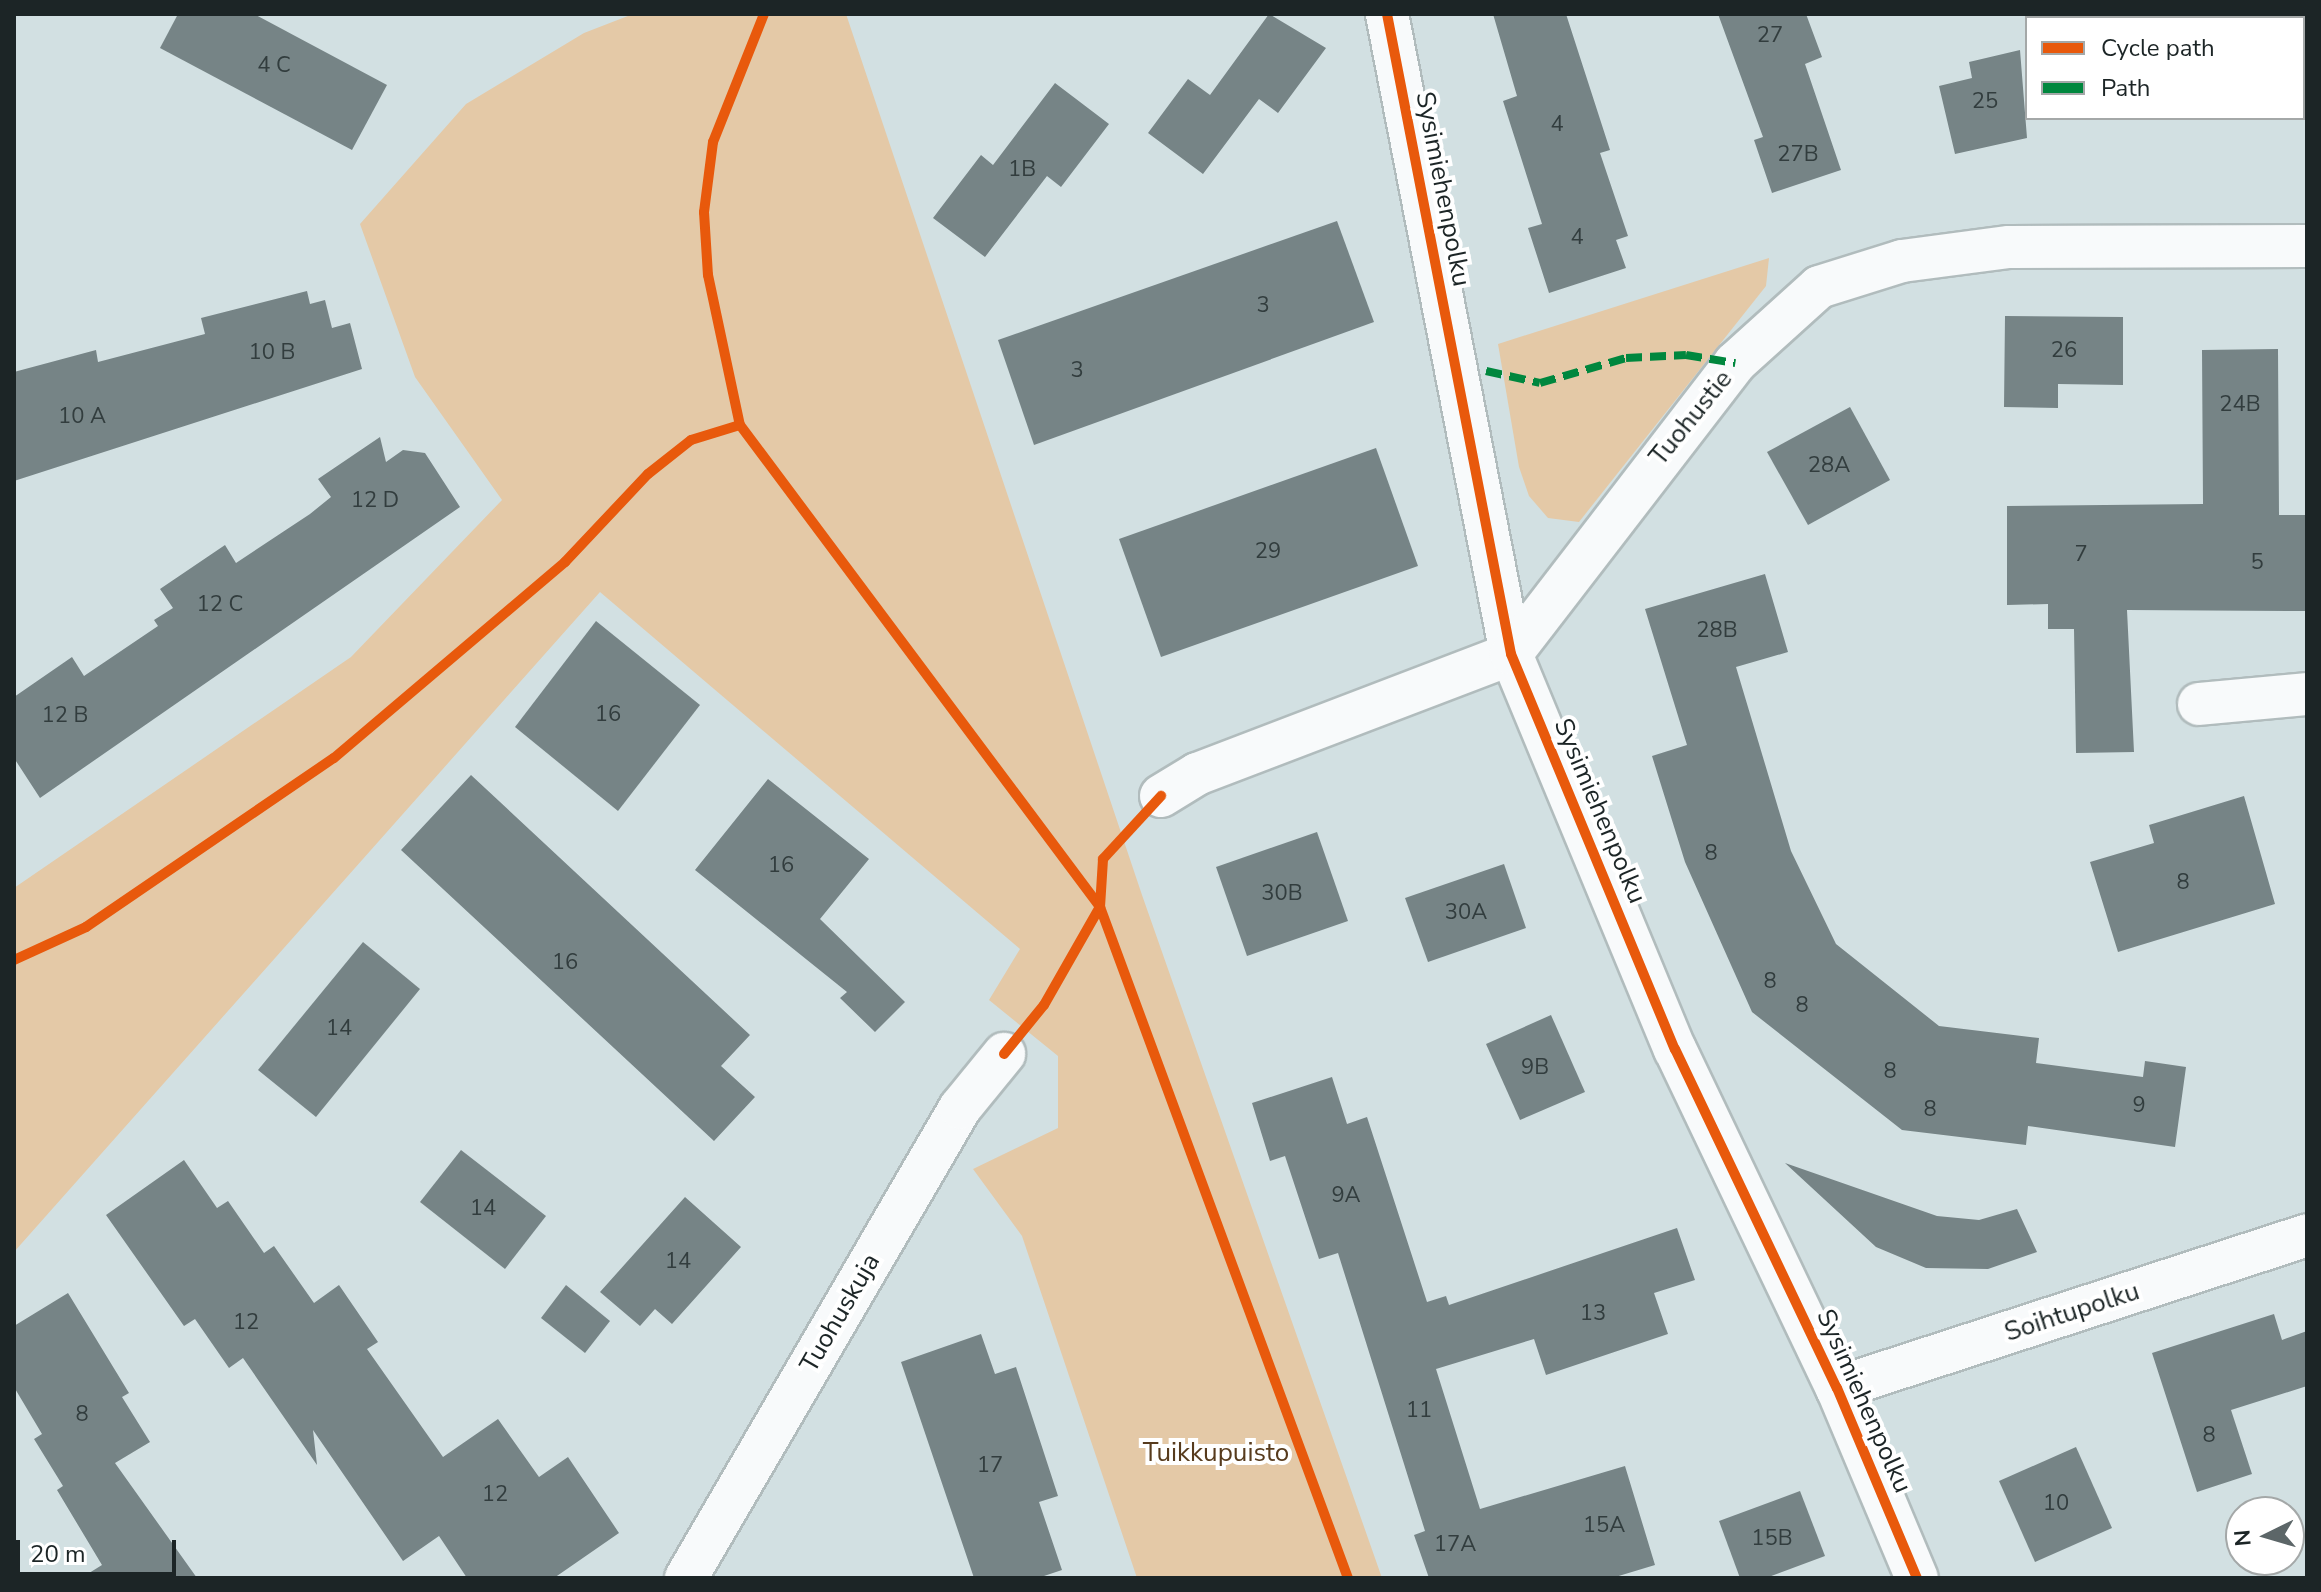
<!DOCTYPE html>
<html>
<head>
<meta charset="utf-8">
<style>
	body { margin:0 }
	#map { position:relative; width:2321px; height:1592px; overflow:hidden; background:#d2e0e2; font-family:"Nunito Sans",sans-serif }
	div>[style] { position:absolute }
	.green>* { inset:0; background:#e4c9a7 }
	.building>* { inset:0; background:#768486 }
	.roads { filter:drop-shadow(2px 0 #b1bcbd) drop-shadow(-2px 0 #b1bcbd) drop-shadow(0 2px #b1bcbd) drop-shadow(0 -2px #b1bcbd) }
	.street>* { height:42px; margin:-21px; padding:0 21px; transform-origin:21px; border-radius:21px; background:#f8fafb }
	.quiet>* { height:8px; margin-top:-4px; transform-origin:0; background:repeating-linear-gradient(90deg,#00873e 0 16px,transparent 0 24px) }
	.cycleway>* { height:10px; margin:-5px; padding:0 5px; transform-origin:5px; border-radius:5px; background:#e8590c }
	span { translate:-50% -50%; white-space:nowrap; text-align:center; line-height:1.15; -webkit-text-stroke:8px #fff; paint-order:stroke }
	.number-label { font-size:22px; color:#323d3e }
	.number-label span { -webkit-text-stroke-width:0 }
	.street-label { font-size:26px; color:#1c2526 }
	.park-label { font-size:26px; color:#573b1d }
	.frame { position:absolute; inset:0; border:16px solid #1c2526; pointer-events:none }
	.legend { position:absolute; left:2025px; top:16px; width:280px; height:104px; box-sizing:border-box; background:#fff; border:2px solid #a4a8a8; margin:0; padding:10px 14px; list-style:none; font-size:24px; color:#1c2526 }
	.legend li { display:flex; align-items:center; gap:16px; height:40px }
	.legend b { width:40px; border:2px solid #a4a8a8 }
	.north { position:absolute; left:2225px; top:1496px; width:80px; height:80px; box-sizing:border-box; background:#fff; border:2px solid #a4a8a8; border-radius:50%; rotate:265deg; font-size:22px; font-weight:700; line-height:32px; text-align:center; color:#1c2526 }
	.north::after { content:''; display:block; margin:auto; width:28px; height:36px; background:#5c6668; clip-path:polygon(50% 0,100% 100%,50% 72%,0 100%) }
	.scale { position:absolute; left:16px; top:1540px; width:160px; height:36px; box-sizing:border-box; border:4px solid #1c2526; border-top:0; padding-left:10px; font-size:24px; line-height:28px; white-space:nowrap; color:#1c2526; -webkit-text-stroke:6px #fff; paint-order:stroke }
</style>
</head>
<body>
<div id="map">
	<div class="green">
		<i style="clip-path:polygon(633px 14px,846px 14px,1142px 895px,1382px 1578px,1137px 1578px,1022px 1236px,973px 1169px,1058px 1128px,1058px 1056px,989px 1000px,1020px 949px,600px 592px,14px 1252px,14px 888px,351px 657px,502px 500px,415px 377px,360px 224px,466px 104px,584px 33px)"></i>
		<i style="clip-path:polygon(1769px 258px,1766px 286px,1579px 522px,1548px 518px,1529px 496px,1519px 467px,1498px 344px)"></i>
	</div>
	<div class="building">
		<i style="clip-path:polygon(178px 14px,254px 14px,387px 85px,352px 150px,160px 48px)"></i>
		<i style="clip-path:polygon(1269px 14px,1326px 48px,1278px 113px,1259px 99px,1203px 174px,1148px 133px,1188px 79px,1210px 95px)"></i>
		<i style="clip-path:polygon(1493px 14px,1566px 14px,1610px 150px,1600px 153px,1628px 236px,1616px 240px,1626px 268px,1549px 293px,1528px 228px,1542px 224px,1503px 101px,1517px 96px)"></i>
		<i style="clip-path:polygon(1718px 14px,1806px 14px,1822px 57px,1805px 64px,1841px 170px,1772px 193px,1754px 140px,1763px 137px)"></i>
		<i style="clip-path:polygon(2020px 50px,2027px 138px,1955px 154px,1939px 86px,1972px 78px,1969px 62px)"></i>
		<i style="clip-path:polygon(1055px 83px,1109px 124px,1061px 187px,1047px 176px,985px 257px,933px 218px,981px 155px,993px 165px)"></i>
		<i style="clip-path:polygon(1337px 221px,1374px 322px,1034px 445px,998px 340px)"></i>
		<i style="clip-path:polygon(307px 291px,310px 304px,325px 300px,332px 328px,350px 323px,362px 369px,14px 481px,14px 372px,96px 350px,98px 362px,205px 334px,201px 318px)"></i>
		<i style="clip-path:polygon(2005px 316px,2123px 317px,2123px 385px,2058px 384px,2058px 408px,2004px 407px)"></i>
		<i style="clip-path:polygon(2278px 349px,2279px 515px,2307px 515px,2307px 611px,2127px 610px,2134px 752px,2076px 753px,2074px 629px,2048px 629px,2048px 604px,2007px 605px,2007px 506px,2203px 504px,2202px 350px)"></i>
		<i style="clip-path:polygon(1850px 407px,1890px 480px,1808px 525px,1767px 452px)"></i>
		<i style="clip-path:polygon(380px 437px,386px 462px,403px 450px,425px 453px,460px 507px,40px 798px,14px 758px,14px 697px,72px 657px,84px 676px,158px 626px,154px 620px,173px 608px,160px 589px,225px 545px,236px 563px,310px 514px,331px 497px,318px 479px)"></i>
		<i style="clip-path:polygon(1376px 448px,1418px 566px,1161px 657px,1119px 539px)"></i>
		<i style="clip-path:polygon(1765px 574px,1788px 652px,1736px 667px,1791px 851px,1836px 944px,1939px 1026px,2039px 1038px,2036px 1063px,2143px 1077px,2145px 1061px,2186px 1067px,2175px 1147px,2028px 1126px,2026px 1145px,1902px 1130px,1752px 1012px,1685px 862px,1652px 756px,1687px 745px,1645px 609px)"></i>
		<i style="clip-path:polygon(596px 621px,700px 705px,618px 811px,515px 727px)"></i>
		<i style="clip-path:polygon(471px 775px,750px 1035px,721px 1066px,755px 1097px,714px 1141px,401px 850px)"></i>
		<i style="clip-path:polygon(768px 779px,869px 859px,820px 919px,905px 1002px,875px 1032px,840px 998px,847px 992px,695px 870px)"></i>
		<i style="clip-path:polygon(2244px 796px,2275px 904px,2118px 952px,2090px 862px,2154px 843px,2149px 825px)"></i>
		<i style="clip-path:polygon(1317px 832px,1348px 921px,1247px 956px,1216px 867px)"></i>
		<i style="clip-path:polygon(1504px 864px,1526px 928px,1428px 962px,1405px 898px)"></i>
		<i style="clip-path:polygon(363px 942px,420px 989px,316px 1117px,258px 1070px)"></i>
		<i style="clip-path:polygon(1551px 1015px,1585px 1092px,1520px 1120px,1486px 1044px)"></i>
		<i style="clip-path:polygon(1332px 1077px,1347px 1124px,1367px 1117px,1427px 1302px,1446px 1296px,1449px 1305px,1677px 1228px,1695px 1280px,1654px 1293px,1668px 1334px,1546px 1375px,1534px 1339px,1436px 1369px,1480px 1509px,1625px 1466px,1655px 1565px,1612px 1578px,1429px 1578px,1414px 1535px,1425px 1531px,1338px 1253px,1319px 1259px,1285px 1156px,1270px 1161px,1252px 1103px)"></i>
		<i style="clip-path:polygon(461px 1150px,546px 1216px,505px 1269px,420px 1202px)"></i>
		<i style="clip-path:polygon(184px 1160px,217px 1208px,228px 1201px,264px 1253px,274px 1246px,314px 1303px,339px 1285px,378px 1342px,367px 1349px,443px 1457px,498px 1419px,539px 1477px,568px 1457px,619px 1533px,554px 1578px,467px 1578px,439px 1536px,403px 1561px,313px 1430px,317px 1465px,243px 1358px,229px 1368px,195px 1319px,184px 1326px,106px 1215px)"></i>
		<i style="clip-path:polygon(1785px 1163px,1937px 1216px,1979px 1220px,2017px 1209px,2037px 1252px,1988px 1269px,1926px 1268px,1876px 1247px)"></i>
		<i style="clip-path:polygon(685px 1197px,741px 1247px,672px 1324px,655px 1309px,640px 1326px,600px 1292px)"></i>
		<i style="clip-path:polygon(566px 1285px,610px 1321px,585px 1353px,541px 1318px)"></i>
		<i style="clip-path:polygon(68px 1293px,129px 1393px,122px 1397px,150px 1442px,115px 1463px,197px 1578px,81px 1578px,102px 1565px,57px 1490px,63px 1486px,34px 1439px,42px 1434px,14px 1387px,14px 1326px)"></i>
		<i style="clip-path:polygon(2274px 1314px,2282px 1340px,2307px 1331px,2307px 1386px,2231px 1410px,2252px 1474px,2197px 1492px,2152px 1353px)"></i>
		<i style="clip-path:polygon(981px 1334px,995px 1374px,1016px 1367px,1058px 1496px,1039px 1502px,1062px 1570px,1038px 1578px,974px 1578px,901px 1362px)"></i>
		<i style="clip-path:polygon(2076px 1447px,2112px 1528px,2035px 1562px,1999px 1481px)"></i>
		<i style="clip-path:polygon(1800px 1491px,1825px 1556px,1766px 1578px,1740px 1578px,1719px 1521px)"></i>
	</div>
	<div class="roads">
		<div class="street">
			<i style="left:1387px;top:14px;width:652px;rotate:79.03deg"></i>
			<i style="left:1511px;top:654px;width:428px;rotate:67.5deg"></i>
			<i style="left:1675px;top:1049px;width:376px;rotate:64.5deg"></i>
			<i style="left:1837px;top:1388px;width:206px;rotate:67.2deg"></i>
			<i style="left:2199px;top:704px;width:108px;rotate:-5.3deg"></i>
			<i style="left:1161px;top:796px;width:42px;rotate:-31.4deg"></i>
			<i style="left:1197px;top:774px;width:336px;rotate:-20.9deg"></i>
			<i style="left:1511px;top:654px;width:367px;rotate:-52.4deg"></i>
			<i style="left:1735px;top:363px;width:113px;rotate:-42.1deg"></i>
			<i style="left:1819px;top:287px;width:87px;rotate:-17.4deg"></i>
			<i style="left:1902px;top:261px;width:108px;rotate:-7.5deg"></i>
			<i style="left:2009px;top:247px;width:298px;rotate:-0.2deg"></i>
			<i style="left:1837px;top:1388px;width:494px;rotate:-18deg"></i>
			<i style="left:686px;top:1578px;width:544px;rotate:-59.76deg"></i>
			<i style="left:960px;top:1108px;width:70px;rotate:-50.8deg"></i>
		</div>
	</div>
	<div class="quiet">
		<i style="left:1486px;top:371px;width:55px;rotate:12.5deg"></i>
		<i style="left:1540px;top:383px;width:90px;rotate:-16.2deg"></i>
		<i style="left:1626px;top:358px;width:60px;rotate:-2.9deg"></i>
		<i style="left:1686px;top:355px;width:50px;rotate:9.3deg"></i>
	</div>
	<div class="cycleway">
		<i style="left:764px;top:14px;width:138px;rotate:111.7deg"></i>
		<i style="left:713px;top:142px;width:71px;rotate:97.3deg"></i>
		<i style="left:704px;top:212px;width:63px;rotate:86.4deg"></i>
		<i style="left:708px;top:275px;width:153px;rotate:78deg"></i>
		<i style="left:740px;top:425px;width:602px;rotate:53.24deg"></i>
		<i style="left:1100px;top:907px;width:715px;rotate:69.72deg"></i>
		<i style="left:1387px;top:14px;width:652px;rotate:79.03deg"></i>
		<i style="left:1511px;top:654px;width:428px;rotate:67.5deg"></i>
		<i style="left:1675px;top:1049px;width:376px;rotate:64.5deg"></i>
		<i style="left:1837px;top:1388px;width:206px;rotate:67.2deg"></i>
		<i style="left:14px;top:960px;width:79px;rotate:-24.6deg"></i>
		<i style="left:86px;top:927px;width:300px;rotate:-34.3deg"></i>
		<i style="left:334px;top:758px;width:303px;rotate:-40.3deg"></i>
		<i style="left:565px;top:562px;width:121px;rotate:-46.7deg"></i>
		<i style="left:648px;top:474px;width:55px;rotate:-38.3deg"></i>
		<i style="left:691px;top:440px;width:51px;rotate:-17deg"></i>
		<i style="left:1004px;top:1054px;width:63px;rotate:-50.8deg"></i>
		<i style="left:1044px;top:1005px;width:113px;rotate:-60.3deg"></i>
		<i style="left:1100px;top:907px;width:48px;rotate:-86.4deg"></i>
		<i style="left:1103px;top:859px;width:86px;rotate:-47.4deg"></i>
	</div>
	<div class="number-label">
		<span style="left:1770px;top:36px">27</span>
		<span style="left:274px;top:66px">4 C</span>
		<span style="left:1985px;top:102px">25</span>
		<span style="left:1557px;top:125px">4</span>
		<span style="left:1798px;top:155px">27B</span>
		<span style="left:1022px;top:170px">1B</span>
		<span style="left:1577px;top:238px">4</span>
		<span style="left:1263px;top:306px">3</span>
		<span style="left:2064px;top:351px">26</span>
		<span style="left:272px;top:353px">10 B</span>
		<span style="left:1077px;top:371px">3</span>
		<span style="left:2240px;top:405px">24B</span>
		<span style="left:82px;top:417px">10 A</span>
		<span style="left:1829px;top:466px">28A</span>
		<span style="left:375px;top:501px">12 D</span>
		<span style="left:1268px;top:552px">29</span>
		<span style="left:2081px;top:555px">7</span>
		<span style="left:2257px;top:563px">5</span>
		<span style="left:220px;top:605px">12 C</span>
		<span style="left:1717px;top:631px">28B</span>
		<span style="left:608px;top:715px">16</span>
		<span style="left:65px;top:716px">12 B</span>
		<span style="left:1711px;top:854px">8</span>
		<span style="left:781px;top:866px">16</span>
		<span style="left:2183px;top:883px">8</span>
		<span style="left:1282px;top:894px">30B</span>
		<span style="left:1466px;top:913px">30A</span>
		<span style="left:565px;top:963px">16</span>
		<span style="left:1770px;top:982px">8</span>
		<span style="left:1802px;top:1006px">8</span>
		<span style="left:339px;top:1029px">14</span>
		<span style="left:1535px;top:1068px">9B</span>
		<span style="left:1890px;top:1072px">8</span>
		<span style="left:2139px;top:1106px">9</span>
		<span style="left:1930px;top:1110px">8</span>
		<span style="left:1346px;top:1196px">9A</span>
		<span style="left:483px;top:1209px">14</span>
		<span style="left:678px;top:1262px">14</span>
		<span style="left:1593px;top:1314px">13</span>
		<span style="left:246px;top:1323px">12</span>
		<span style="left:1419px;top:1411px">11</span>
		<span style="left:82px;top:1415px">8</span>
		<span style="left:2209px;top:1436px">8</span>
		<span style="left:990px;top:1466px">17</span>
		<span style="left:495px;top:1495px">12</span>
		<span style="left:2056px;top:1504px">10</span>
		<span style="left:1604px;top:1526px">15A</span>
		<span style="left:1772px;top:1539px">15B</span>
		<span style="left:1455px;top:1545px">17A</span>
	</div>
	<div class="street-label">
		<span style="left:1443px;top:189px;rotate:79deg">Sysimiehenpolku</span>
		<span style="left:1691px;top:418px;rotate:-51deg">Tuohustie</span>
		<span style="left:1600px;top:811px;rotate:67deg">Sysimiehenpolku</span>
		<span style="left:2072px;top:1312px;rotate:-18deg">Soihtupolku</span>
		<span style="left:840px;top:1313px;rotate:-60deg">Tuohuskuja</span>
		<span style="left:1864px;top:1401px;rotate:66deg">Sysimiehenpolku</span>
	</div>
	<div class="park-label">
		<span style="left:1216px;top:1453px">Tuikkupuisto</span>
	</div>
	<div class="frame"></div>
	<ul class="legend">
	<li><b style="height:10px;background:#e8590c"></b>Cycle path</li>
	<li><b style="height:10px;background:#00873e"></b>Path</li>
	</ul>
	<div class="north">N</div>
	<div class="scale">20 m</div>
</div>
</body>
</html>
